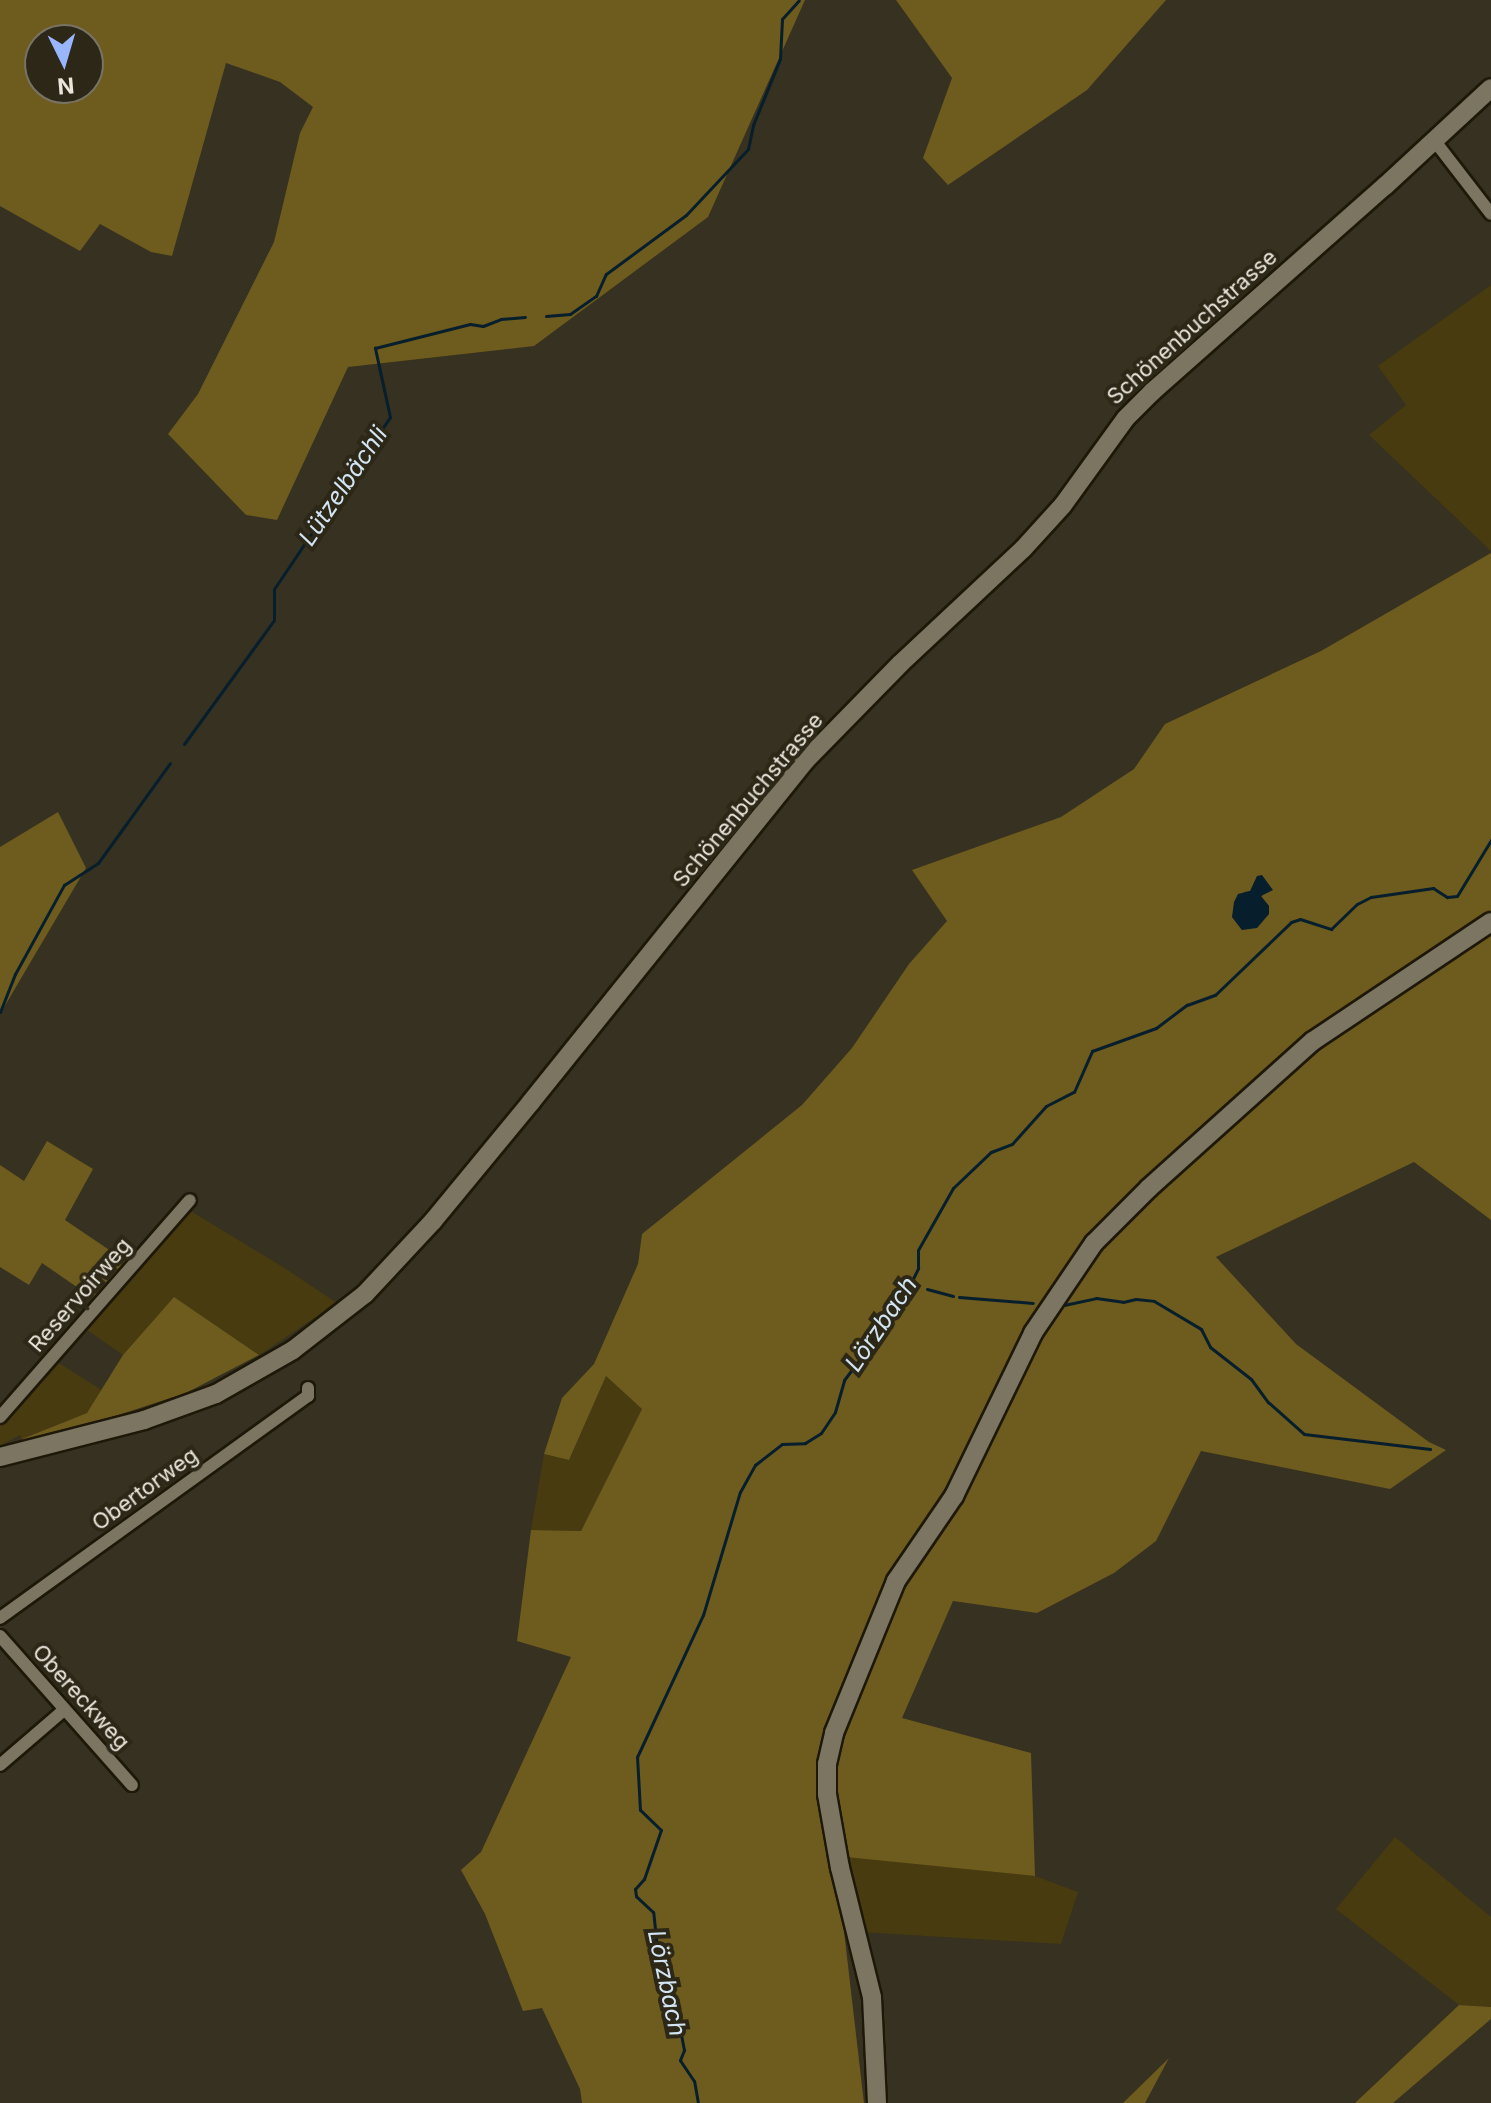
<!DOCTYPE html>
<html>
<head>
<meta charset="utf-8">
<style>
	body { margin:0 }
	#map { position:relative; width:1491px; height:2103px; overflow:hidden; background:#363120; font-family:Inter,sans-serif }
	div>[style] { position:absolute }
	.green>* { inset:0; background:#483b0f }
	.forest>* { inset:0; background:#6e5b1e }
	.water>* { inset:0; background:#071e2d }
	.stream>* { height:3px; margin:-1.5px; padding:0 1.5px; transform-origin:1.5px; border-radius:1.5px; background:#071e2d }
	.roads { filter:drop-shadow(2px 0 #1e1809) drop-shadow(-2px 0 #1e1809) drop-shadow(0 2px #1e1809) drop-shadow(0 -2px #1e1809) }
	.street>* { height:12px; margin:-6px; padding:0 6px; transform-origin:6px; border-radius:6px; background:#7b7562 }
	.secondary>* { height:18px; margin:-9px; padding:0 9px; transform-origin:9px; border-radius:9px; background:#7b7562 }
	span { translate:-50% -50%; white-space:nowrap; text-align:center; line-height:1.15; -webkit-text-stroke:8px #2c2716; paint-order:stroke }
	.street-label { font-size:22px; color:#eae6dc }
	.water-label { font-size:24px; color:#d3e5f3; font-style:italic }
	.north { position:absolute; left:24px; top:24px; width:80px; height:80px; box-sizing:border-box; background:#2c2716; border:2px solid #787365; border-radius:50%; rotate:175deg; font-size:22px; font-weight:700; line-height:32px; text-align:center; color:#eae6dc }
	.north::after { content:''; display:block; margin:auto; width:28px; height:36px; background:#98b5fd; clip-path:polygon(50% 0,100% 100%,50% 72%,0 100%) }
</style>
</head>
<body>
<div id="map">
	<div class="green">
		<i style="clip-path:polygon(1491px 285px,1491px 551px,1369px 435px,1406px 405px,1378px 366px)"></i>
		<i style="clip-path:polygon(184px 1207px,283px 1267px,337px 1303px,259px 1355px,174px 1297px,123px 1355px,80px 1325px)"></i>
		<i style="clip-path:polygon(51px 1358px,103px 1391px,87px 1413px,22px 1439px,20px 1435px,0 1446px,0 1417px)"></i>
		<i style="clip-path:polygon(606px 1376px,642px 1409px,581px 1531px,531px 1530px,544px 1454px,569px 1460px)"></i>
		<i style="clip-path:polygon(1395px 1837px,1491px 1917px,1491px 2007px,1459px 2005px,1336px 1909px)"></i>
		<i style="clip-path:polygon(825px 1854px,1035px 1876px,1078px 1892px,1061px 1944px,844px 1931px)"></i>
	</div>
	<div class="forest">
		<i style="clip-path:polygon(evenodd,0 0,805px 0,708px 217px,534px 346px,348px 367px,277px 520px,246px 515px,168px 434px,198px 394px,274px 242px,300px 133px,313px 107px,280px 82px,226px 63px,172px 256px,151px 252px,100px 224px,80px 251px,0 206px,0 0,40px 40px,88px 40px,88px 88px,40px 88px,40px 40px)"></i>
		<i style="clip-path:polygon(896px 0,1166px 0,1087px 90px,948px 185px,923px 158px,952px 78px)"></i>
		<i style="clip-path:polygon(evenodd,1491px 553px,1491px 1220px,1414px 1162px,1216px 1257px,1296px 1344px,1429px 1442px,1446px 1450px,1390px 1489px,1201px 1451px,1156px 1541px,1114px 1573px,1037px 1613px,953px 1601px,902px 1718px,1031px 1753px,1035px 1876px,826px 1855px,844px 1931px,864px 2103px,582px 2103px,580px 2089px,542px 2008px,523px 2011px,485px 1914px,461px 1870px,481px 1852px,571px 1657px,517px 1641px,531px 1530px,581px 1531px,642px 1409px,606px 1376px,569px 1460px,544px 1454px,562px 1398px,594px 1364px,638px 1264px,642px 1234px,802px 1105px,852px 1048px,909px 964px,947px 921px,912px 870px,1061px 817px,1134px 769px,1165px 724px,1321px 651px,1491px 553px,1250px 891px,1263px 894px,1261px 897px,1269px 906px,1242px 930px,1232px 917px,1244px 892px,1250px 891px)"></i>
		<i style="clip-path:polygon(58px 812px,86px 868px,0 1014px,0 847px)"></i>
		<i style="clip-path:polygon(47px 1141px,93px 1169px,65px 1220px,133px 1266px,100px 1303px,42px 1263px,29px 1285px,0 1267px,0 1165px,24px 1181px)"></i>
		<i style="clip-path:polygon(174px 1297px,259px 1355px,186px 1393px,23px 1446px,22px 1439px,87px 1413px,123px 1355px)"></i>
		<i style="clip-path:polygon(1459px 2005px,1491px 2007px,1491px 2019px,1393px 2103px,1355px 2103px)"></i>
		<i style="clip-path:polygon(1169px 2058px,1145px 2103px,1123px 2103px)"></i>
	</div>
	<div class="water">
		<i style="clip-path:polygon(1262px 875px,1273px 890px,1261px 896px,1269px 906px,1269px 914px,1257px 928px,1242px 930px,1232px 917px,1234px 902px,1238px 894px,1250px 891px,1257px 876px)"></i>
	</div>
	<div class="stream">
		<i style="left:546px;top:316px;width:24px;rotate:-5deg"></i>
		<i style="left:570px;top:314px;width:32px;rotate:-35deg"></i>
		<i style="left:596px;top:296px;width:24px;rotate:-66deg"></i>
		<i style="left:606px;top:274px;width:99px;rotate:-36.4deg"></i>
		<i style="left:686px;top:215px;width:91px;rotate:-46.8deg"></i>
		<i style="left:748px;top:149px;width:25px;rotate:-78deg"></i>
		<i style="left:753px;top:125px;width:71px;rotate:-67.8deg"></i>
		<i style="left:780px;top:59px;width:40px;rotate:-87.1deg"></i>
		<i style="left:782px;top:19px;width:25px;rotate:-48deg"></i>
		<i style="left:184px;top:744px;width:153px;rotate:-54deg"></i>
		<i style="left:274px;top:620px;width:31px;rotate:-90deg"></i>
		<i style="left:274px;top:589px;width:207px;rotate:-56deg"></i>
		<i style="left:390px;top:417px;width:71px;rotate:-102.3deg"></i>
		<i style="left:375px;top:348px;width:98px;rotate:-14.2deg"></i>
		<i style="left:470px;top:324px;width:13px;rotate:9deg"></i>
		<i style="left:483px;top:326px;width:19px;rotate:-21deg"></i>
		<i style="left:501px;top:319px;width:24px;rotate:-5deg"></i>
		<i style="left:0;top:1012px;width:41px;rotate:-68.5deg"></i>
		<i style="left:15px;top:974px;width:102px;rotate:-61.2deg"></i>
		<i style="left:64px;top:885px;width:40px;rotate:-32.9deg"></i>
		<i style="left:98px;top:863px;width:123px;rotate:-54.2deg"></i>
		<i style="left:927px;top:1289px;width:27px;rotate:15deg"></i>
		<i style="left:959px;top:1297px;width:74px;rotate:4.6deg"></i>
		<i style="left:1064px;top:1305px;width:33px;rotate:-12deg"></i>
		<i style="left:1096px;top:1298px;width:27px;rotate:8deg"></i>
		<i style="left:1123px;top:1302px;width:13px;rotate:-13deg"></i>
		<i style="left:1136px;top:1299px;width:18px;rotate:6deg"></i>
		<i style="left:1154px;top:1301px;width:55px;rotate:30.8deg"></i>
		<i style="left:1201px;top:1329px;width:20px;rotate:63deg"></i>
		<i style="left:1210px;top:1347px;width:52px;rotate:38deg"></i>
		<i style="left:1251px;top:1379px;width:29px;rotate:54deg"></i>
		<i style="left:1268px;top:1402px;width:48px;rotate:41.6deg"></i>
		<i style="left:1304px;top:1434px;width:127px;rotate:6.8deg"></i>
		<i style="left:698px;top:2103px;width:22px;rotate:-100deg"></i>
		<i style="left:694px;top:2081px;width:25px;rotate:-124deg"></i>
		<i style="left:680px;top:2060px;width:11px;rotate:-68deg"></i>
		<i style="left:684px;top:2050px;width:15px;rotate:-101deg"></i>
		<i style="left:681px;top:2035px;width:24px;rotate:-120deg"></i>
		<i style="left:669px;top:2014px;width:35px;rotate:-90deg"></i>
		<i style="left:669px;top:1979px;width:33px;rotate:-111deg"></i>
		<i style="left:657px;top:1948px;width:36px;rotate:-96deg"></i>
		<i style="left:653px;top:1912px;width:23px;rotate:-137deg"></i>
		<i style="left:636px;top:1896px;width:7px;rotate:-98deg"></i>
		<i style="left:635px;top:1889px;width:13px;rotate:-48deg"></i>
		<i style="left:644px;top:1879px;width:52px;rotate:-70.9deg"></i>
		<i style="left:661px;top:1830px;width:29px;rotate:-136deg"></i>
		<i style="left:640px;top:1810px;width:53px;rotate:-93.2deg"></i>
		<i style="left:637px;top:1757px;width:157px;rotate:-65.1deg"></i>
		<i style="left:703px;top:1615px;width:128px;rotate:-73.3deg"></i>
		<i style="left:740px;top:1492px;width:31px;rotate:-61deg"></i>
		<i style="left:755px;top:1465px;width:34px;rotate:-38deg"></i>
		<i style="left:782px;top:1444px;width:23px;rotate:-2deg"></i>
		<i style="left:805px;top:1443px;width:19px;rotate:-32deg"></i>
		<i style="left:821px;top:1433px;width:25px;rotate:-56deg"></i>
		<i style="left:835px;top:1412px;width:33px;rotate:-74deg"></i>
		<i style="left:844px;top:1380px;width:39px;rotate:-53deg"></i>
		<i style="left:867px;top:1349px;width:35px;rotate:-63deg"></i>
		<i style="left:883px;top:1318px;width:32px;rotate:-46deg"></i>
		<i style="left:905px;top:1295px;width:30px;rotate:-64deg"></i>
		<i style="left:918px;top:1268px;width:18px;rotate:-90deg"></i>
		<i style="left:918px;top:1250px;width:71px;rotate:-60.6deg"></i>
		<i style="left:953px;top:1188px;width:52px;rotate:-43.5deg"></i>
		<i style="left:991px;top:1152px;width:22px;rotate:-21deg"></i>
		<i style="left:1012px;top:1144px;width:51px;rotate:-48.2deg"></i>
		<i style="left:1046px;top:1106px;width:31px;rotate:-27deg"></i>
		<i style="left:1074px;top:1092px;width:45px;rotate:-66.3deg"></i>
		<i style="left:1092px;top:1051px;width:68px;rotate:-19.8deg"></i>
		<i style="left:1156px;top:1028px;width:39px;rotate:-37deg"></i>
		<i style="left:1187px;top:1005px;width:30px;rotate:-20deg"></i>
		<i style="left:1215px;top:995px;width:105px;rotate:-43.8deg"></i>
		<i style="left:1291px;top:922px;width:9px;rotate:-18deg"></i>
		<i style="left:1300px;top:919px;width:33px;rotate:18deg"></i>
		<i style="left:1331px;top:929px;width:36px;rotate:-44deg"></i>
		<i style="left:1357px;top:904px;width:16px;rotate:-27deg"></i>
		<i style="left:1371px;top:897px;width:63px;rotate:-8.3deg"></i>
		<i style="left:1433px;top:888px;width:17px;rotate:33deg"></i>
		<i style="left:1447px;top:897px;width:10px;rotate:-6deg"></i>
		<i style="left:1457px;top:896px;width:66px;rotate:-58.7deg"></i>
	</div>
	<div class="roads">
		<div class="street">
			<i style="left:1434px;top:140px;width:93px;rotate:52.4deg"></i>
			<i style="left:0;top:1417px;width:288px;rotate:-48.8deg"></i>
			<i style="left:0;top:1618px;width:380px;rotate:-35.8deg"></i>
			<i style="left:308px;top:1396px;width:8px;rotate:-90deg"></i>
			<i style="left:0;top:1636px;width:199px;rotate:48.5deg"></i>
			<i style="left:0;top:1765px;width:84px;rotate:-40.7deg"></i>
		</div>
		<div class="secondary">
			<i style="left:0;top:1457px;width:149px;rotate:-14.4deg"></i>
			<i style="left:144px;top:1420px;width:77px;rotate:-19.9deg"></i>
			<i style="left:216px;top:1394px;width:89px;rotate:-29.7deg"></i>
			<i style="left:293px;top:1350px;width:91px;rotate:-37.9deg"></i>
			<i style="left:365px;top:1294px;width:100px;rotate:-47deg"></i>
			<i style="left:433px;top:1221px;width:154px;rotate:-50.5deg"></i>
			<i style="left:531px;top:1102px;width:439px;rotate:-51.2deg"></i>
			<i style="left:806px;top:760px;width:134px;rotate:-45.6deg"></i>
			<i style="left:900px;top:664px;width:168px;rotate:-43.1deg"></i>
			<i style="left:1023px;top:549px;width:59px;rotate:-47.7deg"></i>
			<i style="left:1063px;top:505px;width:107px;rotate:-54.1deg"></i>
			<i style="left:1126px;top:418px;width:38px;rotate:-45deg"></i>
			<i style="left:1153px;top:391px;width:310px;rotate:-41.5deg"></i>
			<i style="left:1385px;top:186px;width:144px;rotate:-42.8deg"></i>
			<i style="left:877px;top:2103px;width:106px;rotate:-92.7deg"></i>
			<i style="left:872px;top:1997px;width:133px;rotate:-103.9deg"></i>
			<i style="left:840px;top:1868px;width:75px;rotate:-100deg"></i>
			<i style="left:827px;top:1794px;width:30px;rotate:-90deg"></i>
			<i style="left:827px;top:1764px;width:32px;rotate:-77deg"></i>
			<i style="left:834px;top:1733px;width:164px;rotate:-67.8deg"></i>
			<i style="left:896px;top:1581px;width:103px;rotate:-55.7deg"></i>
			<i style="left:954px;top:1496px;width:181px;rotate:-64.1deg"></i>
			<i style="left:1033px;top:1333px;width:109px;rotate:-55.9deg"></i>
			<i style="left:1094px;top:1243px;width:78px;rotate:-45deg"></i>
			<i style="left:1149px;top:1188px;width:220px;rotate:-41.9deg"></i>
			<i style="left:1313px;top:1041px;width:214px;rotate:-33.8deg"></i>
		</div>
	</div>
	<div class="street-label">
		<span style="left:1192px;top:327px;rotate:-42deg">Schönenbuchstrasse</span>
		<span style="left:748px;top:800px;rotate:-50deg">Schönenbuchstrasse</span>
		<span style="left:80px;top:1295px;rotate:-49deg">Reservoirweg</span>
		<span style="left:145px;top:1489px;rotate:-36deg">Obertorweg</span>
		<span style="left:81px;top:1697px;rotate:48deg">Obereckweg</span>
	</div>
	<div class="water-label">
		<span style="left:343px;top:486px;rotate:-56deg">Lützelbächli</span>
		<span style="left:881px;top:1324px;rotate:-56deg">Lörzbach</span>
		<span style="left:667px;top:1983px;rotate:78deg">Lörzbach</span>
	</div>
	<div class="north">N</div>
</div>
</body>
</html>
